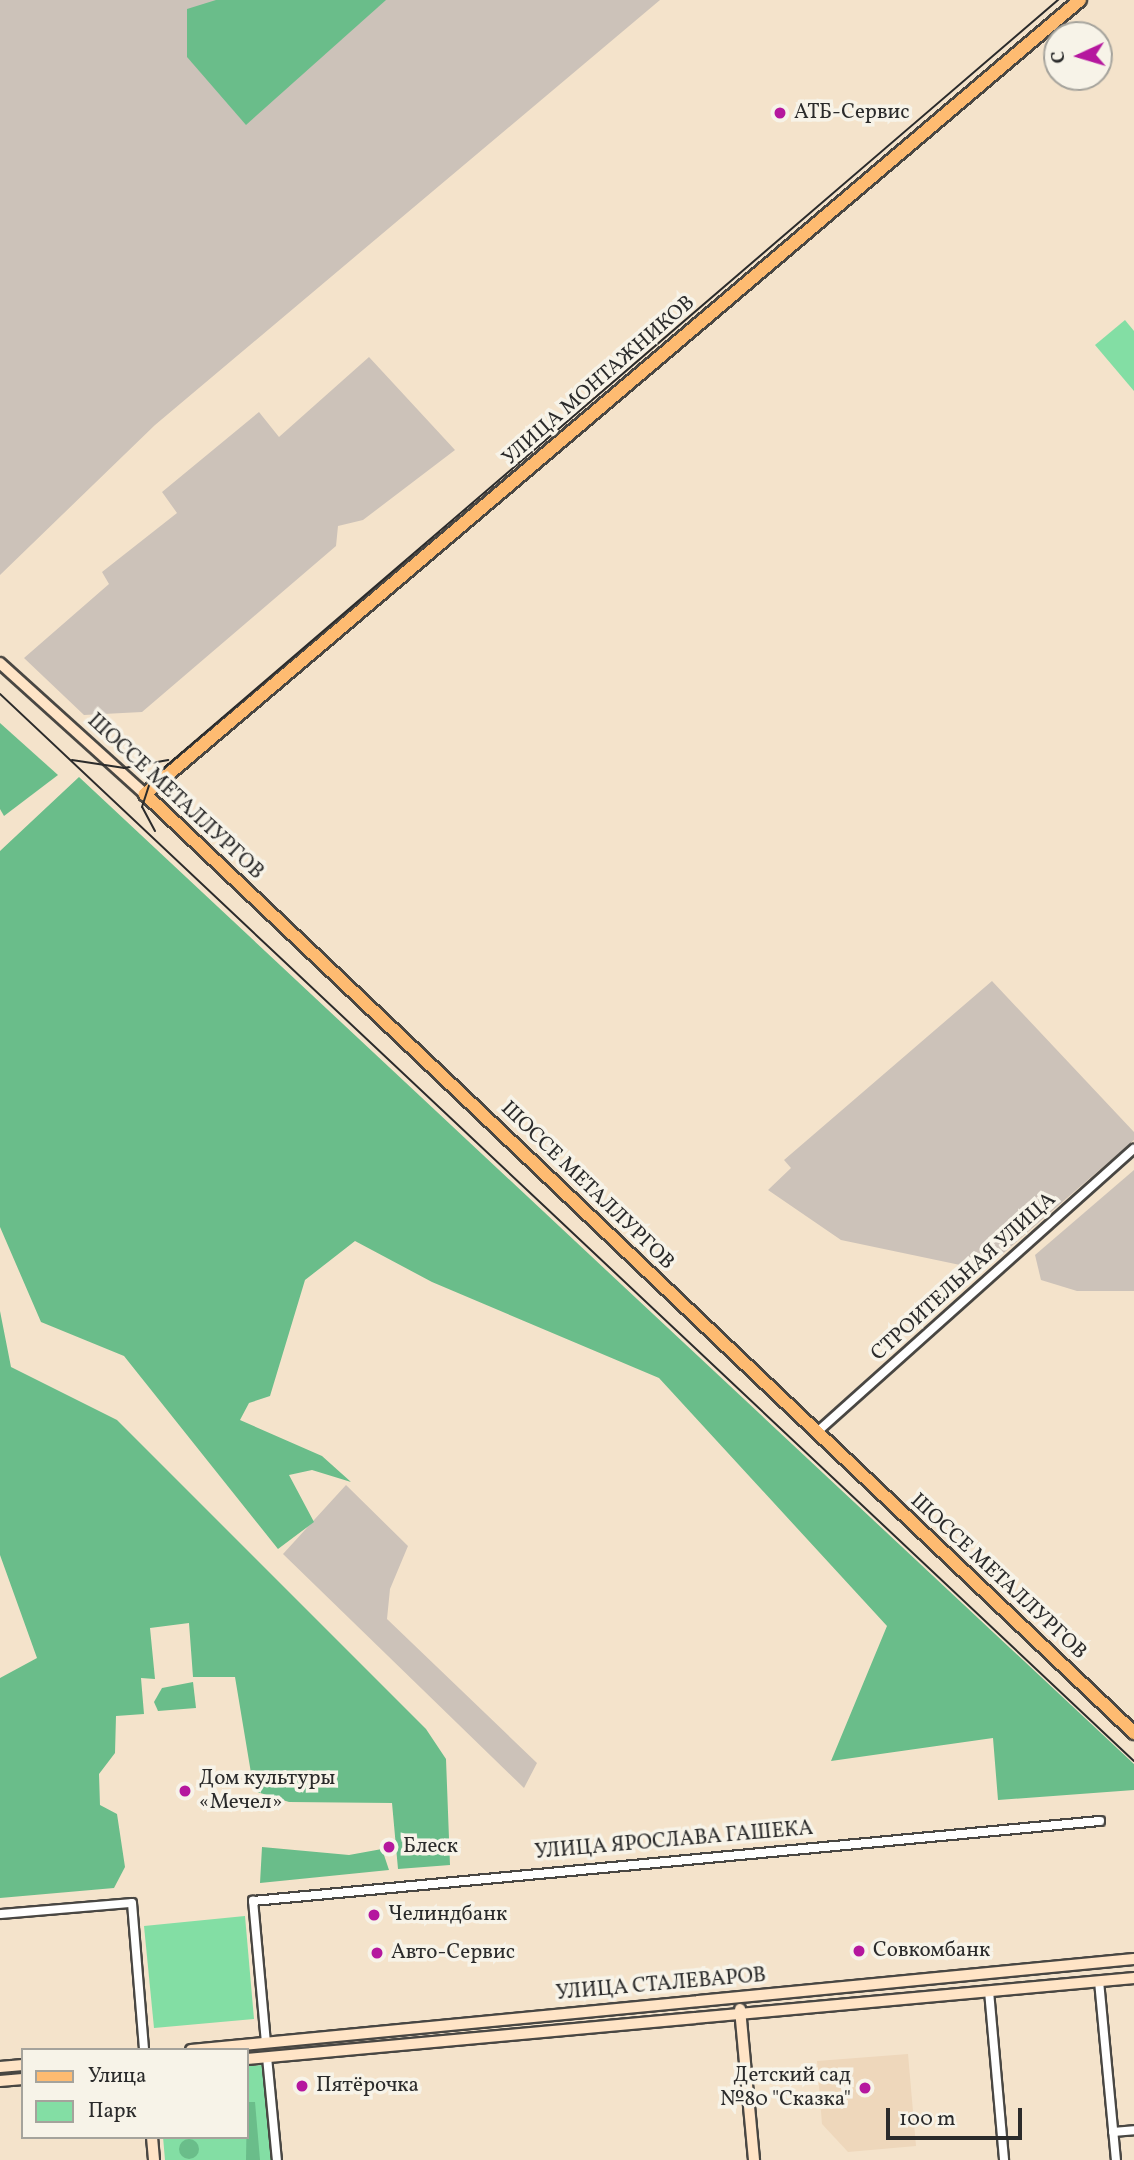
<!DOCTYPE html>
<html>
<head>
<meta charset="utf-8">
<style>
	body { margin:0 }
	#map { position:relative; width:1134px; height:2160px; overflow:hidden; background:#f4e3cb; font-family:Vollkorn,serif }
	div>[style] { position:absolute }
	.built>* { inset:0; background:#eed7bb }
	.industrial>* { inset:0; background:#ccc2b9 }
	.green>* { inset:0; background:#83dea4 }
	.forest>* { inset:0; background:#6abd8a }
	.round { border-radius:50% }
	.roads { filter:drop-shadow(2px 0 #494743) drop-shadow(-2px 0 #494743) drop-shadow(0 2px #494743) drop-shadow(0 -2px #494743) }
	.street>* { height:8px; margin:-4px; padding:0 4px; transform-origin:4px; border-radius:4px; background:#fff }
	.secondary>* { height:10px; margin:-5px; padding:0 5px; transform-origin:5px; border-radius:5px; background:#ffe4c6 }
	.primary>* { height:12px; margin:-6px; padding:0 6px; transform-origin:6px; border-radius:6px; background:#febb71 }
	.tram>* { height:2px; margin:-1px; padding:0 1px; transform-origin:1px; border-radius:1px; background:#2b2b2b }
	.dots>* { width:19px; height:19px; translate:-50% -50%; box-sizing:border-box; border:4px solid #f7f3e8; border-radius:50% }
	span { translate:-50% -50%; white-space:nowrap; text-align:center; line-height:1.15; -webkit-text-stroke:7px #f7f3e8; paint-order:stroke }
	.poi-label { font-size:21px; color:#2b2b2b }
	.left { translate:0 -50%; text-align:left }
	.right { translate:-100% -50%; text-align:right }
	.street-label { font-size:21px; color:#2b2b2b }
	.legend { position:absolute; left:21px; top:2048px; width:228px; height:91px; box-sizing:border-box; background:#f7f3e8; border:2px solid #a5a39c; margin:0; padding:9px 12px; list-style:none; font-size:21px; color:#2b2b2b }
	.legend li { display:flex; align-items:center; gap:14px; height:35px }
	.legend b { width:35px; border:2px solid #a5a39c }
	.north { position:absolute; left:1043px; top:21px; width:70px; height:70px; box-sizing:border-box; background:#f7f3e8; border:2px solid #a5a39c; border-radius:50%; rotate:266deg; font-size:19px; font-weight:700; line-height:28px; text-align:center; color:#2b2b2b }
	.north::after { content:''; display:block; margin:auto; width:24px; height:32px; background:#b5179e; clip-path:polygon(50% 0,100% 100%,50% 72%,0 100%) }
	.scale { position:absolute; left:886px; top:2108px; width:136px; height:32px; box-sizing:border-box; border:4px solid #2b2b2b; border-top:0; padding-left:9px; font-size:21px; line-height:24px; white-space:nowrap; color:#2b2b2b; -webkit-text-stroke:5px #f7f3e8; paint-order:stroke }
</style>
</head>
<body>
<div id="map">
	<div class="built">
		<i style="clip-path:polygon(908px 2054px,916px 2146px,848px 2152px,822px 2124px,817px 2061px)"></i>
	</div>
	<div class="industrial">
		<i style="clip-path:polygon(0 0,660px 0,155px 425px,0 575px)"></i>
		<i style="clip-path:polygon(369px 357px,455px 450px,363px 520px,338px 526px,336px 546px,142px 712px,84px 715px,24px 658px,109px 584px,102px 572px,177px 513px,162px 492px,259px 412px,279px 437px)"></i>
		<i style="clip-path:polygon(992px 981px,1134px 1132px,1134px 1140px,984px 1270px,841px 1240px,768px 1190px,791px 1168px,784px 1160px)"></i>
		<i style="clip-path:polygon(1134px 1170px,1134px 1291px,1077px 1291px,1041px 1280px,1035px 1255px)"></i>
		<i style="clip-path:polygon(346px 1485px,408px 1546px,390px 1589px,387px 1619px,537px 1763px,524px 1788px,283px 1554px)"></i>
	</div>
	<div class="green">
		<i style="clip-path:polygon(1125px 320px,1134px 331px,1134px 391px,1095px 345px)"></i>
		<i style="clip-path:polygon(245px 1916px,254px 2019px,154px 2028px,144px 1926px)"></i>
		<i style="clip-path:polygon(264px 2065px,273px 2160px,165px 2160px,163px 2137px,247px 2137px,247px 2066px)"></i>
	</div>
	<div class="forest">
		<i style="clip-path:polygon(216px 0,386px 0,246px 125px,187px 57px,187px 9px)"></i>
		<i style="clip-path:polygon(0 723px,58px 775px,4px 816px,0 809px)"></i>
		<i style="clip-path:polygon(79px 777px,1134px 1764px,1134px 1790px,998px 1800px,993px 1738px,831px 1761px,887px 1626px,659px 1378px,432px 1282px,355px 1241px,305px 1280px,270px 1396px,249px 1403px,240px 1420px,322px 1456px,351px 1482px,312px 1470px,289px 1475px,314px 1522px,278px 1549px,124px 1356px,41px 1322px,0 1227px,0 851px)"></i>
		<i style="clip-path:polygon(0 1311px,11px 1367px,117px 1420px,426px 1729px,446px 1759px,450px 1865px,398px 1869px,392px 1803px,289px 1802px,254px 1791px,235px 1677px,193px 1677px,189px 1623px,150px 1628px,155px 1679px,141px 1678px,144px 1714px,116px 1716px,115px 1753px,99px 1774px,100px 1805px,117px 1814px,125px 1867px,114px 1888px,0 1898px,0 1678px,37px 1658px,0 1555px)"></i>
		<i style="clip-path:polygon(193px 1682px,196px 1708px,158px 1711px,154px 1702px,162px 1688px)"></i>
		<i style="clip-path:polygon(262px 1847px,349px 1855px,382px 1849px,389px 1870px,260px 1883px)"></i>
		<i style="clip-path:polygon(247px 2102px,255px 2102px,260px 2160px,246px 2160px)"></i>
		<i class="round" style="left:179px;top:2139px;width:20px;height:20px"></i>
	</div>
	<div class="roads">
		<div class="street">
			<i style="left:817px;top:1432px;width:425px;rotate:-41.8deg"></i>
			<i style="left:0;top:1914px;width:132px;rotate:-4.8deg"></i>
			<i style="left:132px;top:1903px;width:147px;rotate:85.3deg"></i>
			<i style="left:1099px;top:1981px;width:180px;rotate:84.6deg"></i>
			<i style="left:989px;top:1991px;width:170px;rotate:84.9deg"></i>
			<i style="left:266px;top:2043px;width:143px;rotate:-95.2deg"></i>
			<i style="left:253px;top:1901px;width:851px;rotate:-5.4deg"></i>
			<i style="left:267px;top:2057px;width:103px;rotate:84.5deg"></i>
			<i style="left:1113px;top:2132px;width:21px;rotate:-5deg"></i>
		</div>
		<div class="secondary">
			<i style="left:0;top:663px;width:195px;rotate:42.1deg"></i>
			<i style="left:740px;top:2009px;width:152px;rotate:84.7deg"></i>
			<i style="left:191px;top:2050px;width:947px;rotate:-5.51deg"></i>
			<i style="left:247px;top:2059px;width:891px;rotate:-5.22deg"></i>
			<i style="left:0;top:2067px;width:23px;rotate:-5deg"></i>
			<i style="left:0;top:2081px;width:23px;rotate:-5deg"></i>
			<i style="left:152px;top:2137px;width:23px;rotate:85deg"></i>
		</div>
		<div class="primary">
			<i style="left:1080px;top:0;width:1227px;rotate:139.66deg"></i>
			<i style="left:145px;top:794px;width:1364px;rotate:43.51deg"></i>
		</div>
	</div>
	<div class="tram">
		<i style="left:0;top:694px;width:1557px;rotate:43.26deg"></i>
		<i style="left:72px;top:760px;width:53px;rotate:8.7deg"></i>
		<i style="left:124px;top:768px;width:45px;rotate:-10.3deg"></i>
		<i style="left:155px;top:831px;width:27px;rotate:-118deg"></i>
		<i style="left:142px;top:807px;width:29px;rotate:-72deg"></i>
		<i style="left:151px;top:779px;width:1196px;rotate:-40.66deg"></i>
	</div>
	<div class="dots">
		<i style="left:780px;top:113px;background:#b5179e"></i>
		<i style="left:185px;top:1791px;background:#b5179e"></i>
		<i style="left:389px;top:1847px;background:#b5179e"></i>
		<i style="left:374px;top:1915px;background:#b5179e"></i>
		<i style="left:859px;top:1951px;background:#b5179e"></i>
		<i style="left:377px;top:1953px;background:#b5179e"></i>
		<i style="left:302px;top:2086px;background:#b5179e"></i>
		<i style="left:865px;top:2088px;background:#b5179e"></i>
	</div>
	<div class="poi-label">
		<span class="left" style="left:794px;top:113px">АТБ-Сервис</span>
		<span class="left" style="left:199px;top:1791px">Дом культуры<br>«Мечел»</span>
		<span class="left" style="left:403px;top:1847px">Блеск</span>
		<span class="left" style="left:388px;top:1915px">Челиндбанк</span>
		<span class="left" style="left:873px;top:1951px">Совкомбанк</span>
		<span class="left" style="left:391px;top:1953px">Авто-Сервис</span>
		<span class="right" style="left:851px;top:2088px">Детский сад<br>№80 "Сказка"</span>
		<span class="left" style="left:316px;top:2086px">Пятёрочка</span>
	</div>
	<div class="street-label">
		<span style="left:599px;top:381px;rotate:-41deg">УЛИЦА МОНТАЖНИКОВ</span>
		<span style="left:175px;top:797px;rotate:43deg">ШОССЕ МЕТАЛЛУРГОВ</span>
		<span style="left:587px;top:1186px;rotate:44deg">ШОССЕ МЕТАЛЛУРГОВ</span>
		<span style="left:964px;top:1277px;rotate:-42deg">СТРОИТЕЛЬНАЯ УЛИЦА</span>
		<span style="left:998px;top:1577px;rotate:43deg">ШОССЕ МЕТАЛЛУРГОВ</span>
		<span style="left:674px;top:1841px;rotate:-5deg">УЛИЦА ЯРОСЛАВА ГАШЕКА</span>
		<span style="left:661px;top:1985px;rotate:-5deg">УЛИЦА СТАЛЕВАРОВ</span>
	</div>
	<ul class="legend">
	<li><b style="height:9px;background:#febb71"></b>Улица</li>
	<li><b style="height:19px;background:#83dea4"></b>Парк</li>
	</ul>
	<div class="north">С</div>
	<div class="scale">100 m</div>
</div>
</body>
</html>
